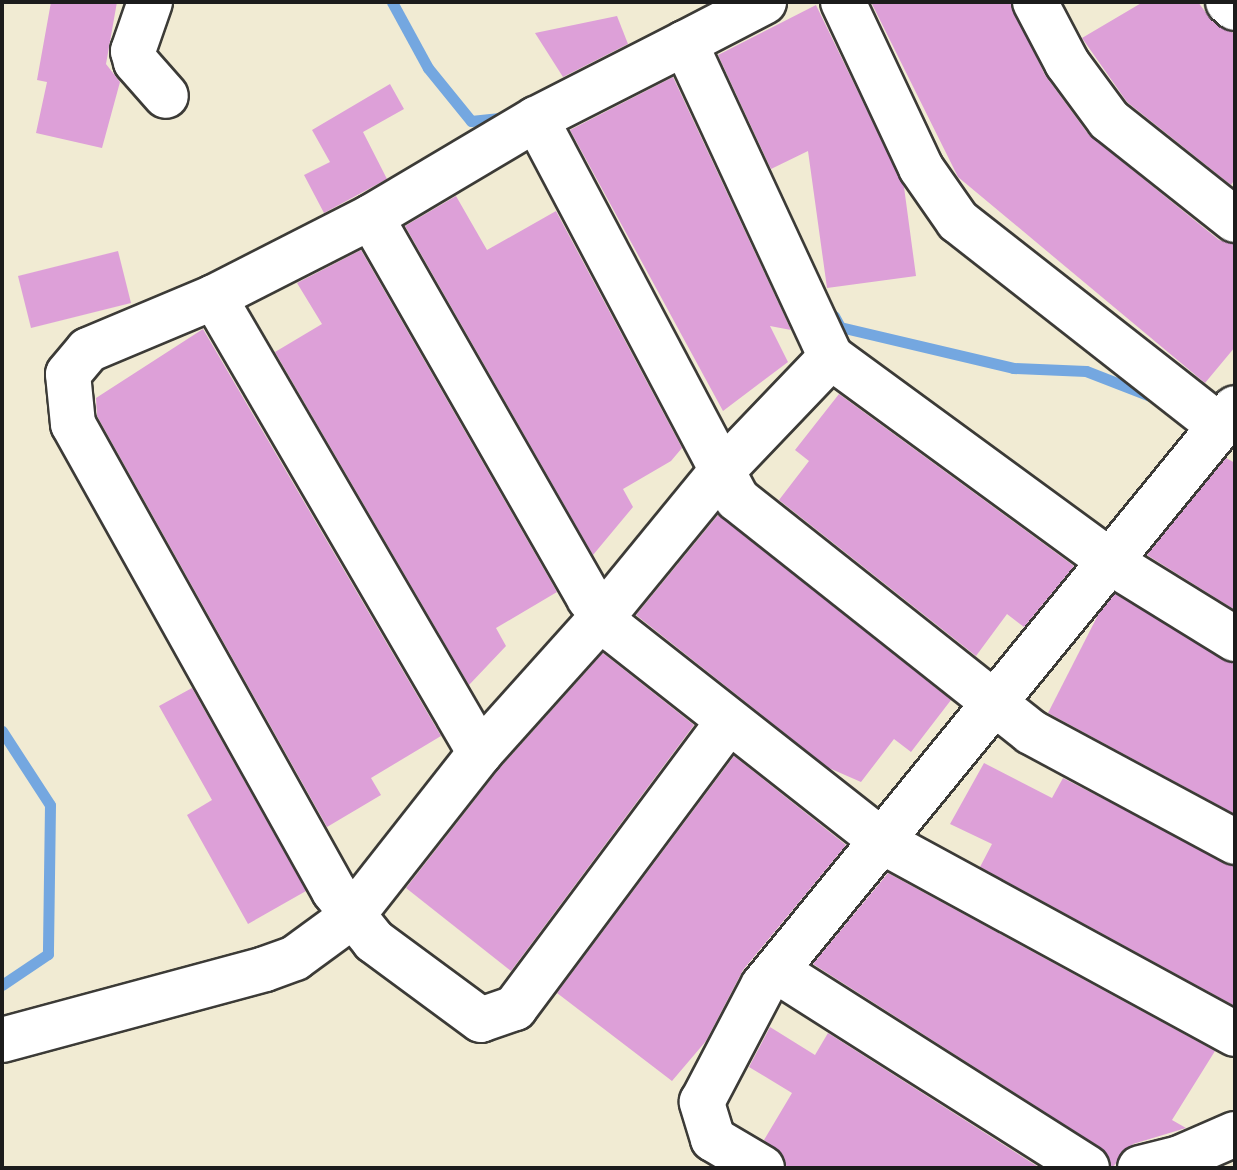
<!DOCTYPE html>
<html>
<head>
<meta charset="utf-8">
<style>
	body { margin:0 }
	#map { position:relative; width:1237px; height:1170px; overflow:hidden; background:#f1ebd3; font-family:"Balsamiq Sans",sans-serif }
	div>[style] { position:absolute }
	.stream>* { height:11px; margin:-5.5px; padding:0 5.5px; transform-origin:5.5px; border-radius:5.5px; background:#74a7e0 }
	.building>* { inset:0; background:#dda0d8 }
	.roads { filter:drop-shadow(2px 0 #3c3b37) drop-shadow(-2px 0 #3c3b37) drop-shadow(0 2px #3c3b37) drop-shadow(0 -2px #3c3b37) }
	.minor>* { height:44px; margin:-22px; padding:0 22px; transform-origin:22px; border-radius:22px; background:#fff }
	span { translate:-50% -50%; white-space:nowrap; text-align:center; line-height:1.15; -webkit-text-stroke:6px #fbf7ec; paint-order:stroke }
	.frame { position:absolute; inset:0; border:4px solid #1c1c1c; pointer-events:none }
</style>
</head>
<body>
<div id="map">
	<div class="stream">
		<i style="left:392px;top:2px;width:75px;rotate:61.4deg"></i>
		<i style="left:428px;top:68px;width:68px;rotate:50.9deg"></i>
		<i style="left:471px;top:121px;width:31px;rotate:-6deg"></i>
		<i style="left:834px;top:316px;width:13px;rotate:61deg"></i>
		<i style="left:840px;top:327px;width:178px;rotate:13.3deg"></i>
		<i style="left:1013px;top:368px;width:73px;rotate:2.4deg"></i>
		<i style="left:1086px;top:371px;width:72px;rotate:21.2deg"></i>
		<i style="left:2px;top:731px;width:88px;rotate:57deg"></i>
		<i style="left:50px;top:805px;width:149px;rotate:90.8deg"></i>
		<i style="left:48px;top:954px;width:55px;rotate:146deg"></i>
	</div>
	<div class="building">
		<i style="clip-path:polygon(51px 2px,117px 2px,106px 64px,120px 82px,102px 148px,36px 133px,47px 82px,37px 80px)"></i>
		<i style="clip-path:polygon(871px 2px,1010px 2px,1045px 75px,1089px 135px,1219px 240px,1235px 244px,1235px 347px,1205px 383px,958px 177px)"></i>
		<i style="clip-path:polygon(1143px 2px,1198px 2px,1212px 21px,1235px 34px,1235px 179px,1231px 185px,1127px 102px,1082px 38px)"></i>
		<i style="clip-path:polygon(816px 5px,904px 187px,916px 276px,827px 288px,808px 151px,771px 169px,718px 55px)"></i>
		<i style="clip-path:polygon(617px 16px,628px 44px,563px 77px,535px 33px)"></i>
		<i style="clip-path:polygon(673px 77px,791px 330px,770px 326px,788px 362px,723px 411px,570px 130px)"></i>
		<i style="clip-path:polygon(390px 84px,404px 109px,363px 132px,387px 179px,324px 213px,304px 175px,330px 162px,312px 130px)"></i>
		<i style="clip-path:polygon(456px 196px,487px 250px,556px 211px,682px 448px,671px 461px,623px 489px,633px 507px,593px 555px,405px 226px)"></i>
		<i style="clip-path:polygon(361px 250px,557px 592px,496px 628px,506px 646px,469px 685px,275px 352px,322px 324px,297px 283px)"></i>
		<i style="clip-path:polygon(118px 251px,131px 303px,31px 328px,18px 276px)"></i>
		<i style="clip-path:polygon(203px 329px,441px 736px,371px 778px,381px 795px,327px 827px,97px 416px,96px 398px)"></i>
		<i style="clip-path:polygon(839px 394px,1074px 566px,1024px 627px,1007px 614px,976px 656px,779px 500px,809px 461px,795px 450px)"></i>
		<i style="clip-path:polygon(1226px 458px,1235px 463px,1235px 610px,1147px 555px)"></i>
		<i style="clip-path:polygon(718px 515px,951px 700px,911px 752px,894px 739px,861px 782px,829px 768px,636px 615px)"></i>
		<i style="clip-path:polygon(1115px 594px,1235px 664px,1235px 814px,1048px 713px,1098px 615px)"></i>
		<i style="clip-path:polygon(603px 653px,694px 725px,511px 971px,406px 888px,499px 769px)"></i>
		<i style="clip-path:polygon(192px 688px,306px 891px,248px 924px,187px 815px,212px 800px,159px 706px)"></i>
		<i style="clip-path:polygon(734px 756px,846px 845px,743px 970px,706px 1041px,672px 1081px,557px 993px)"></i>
		<i style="clip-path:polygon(984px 763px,1052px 798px,1063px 778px,1235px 867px,1235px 1006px,980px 867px,992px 844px,950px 824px)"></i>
		<i style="clip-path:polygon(888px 873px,1215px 1051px,1172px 1120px,1186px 1128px,1133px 1144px,1112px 1168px,1100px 1147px,813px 964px)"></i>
		<i style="clip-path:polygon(770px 1027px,815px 1055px,828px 1033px,1040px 1168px,787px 1168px,783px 1155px,764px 1140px,792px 1093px,749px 1067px)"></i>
	</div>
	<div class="roads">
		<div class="minor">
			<i style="left:150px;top:2px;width:52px;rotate:109.1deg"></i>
			<i style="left:133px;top:51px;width:11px;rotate:75deg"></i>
			<i style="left:136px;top:62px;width:45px;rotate:48.6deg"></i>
			<i style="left:843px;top:2px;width:183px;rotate:64.8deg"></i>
			<i style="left:921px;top:168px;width:65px;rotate:55.1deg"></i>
			<i style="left:958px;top:221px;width:330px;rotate:38.1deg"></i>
			<i style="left:1035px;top:2px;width:69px;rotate:62.3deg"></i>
			<i style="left:1067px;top:63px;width:71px;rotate:53.6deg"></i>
			<i style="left:1109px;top:120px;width:161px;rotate:38.4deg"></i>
			<i style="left:1228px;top:2px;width:9px;rotate:41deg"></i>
			<i style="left:685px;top:43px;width:89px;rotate:-27.4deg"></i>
			<i style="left:536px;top:119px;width:167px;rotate:-27deg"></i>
			<i style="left:685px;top:43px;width:346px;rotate:65.1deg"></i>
			<i style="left:371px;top:217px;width:439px;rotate:60.2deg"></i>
			<i style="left:589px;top:598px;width:41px;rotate:52deg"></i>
			<i style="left:614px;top:630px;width:342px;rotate:38.2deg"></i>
			<i style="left:883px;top:842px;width:401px;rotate:28.6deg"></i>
			<i style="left:214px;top:297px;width:528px;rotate:59.74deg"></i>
			<i style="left:728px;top:722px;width:357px;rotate:126.7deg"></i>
			<i style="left:515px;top:1008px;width:36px;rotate:161deg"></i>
			<i style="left:481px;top:1020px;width:133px;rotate:-143.6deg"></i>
			<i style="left:374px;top:941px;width:64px;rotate:-128.7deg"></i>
			<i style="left:334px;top:891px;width:535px;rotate:-119.2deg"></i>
			<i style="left:73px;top:424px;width:50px;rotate:-95.7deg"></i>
			<i style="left:68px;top:374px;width:31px;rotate:-50deg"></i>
			<i style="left:88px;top:350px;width:137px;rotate:-22.8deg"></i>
			<i style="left:214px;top:297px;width:176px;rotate:-27deg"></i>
			<i style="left:371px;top:217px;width:192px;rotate:-30.7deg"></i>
			<i style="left:536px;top:119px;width:430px;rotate:62.1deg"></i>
			<i style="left:737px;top:499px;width:375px;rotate:38.4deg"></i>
			<i style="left:1031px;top:732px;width:232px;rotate:28.3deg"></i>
			<i style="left:777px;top:971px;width:367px;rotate:32.4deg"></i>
			<i style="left:2px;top:1040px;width:272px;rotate:-15.1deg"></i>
			<i style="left:265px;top:969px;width:32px;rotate:-20deg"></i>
			<i style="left:295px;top:958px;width:69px;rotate:-36.2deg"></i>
			<i style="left:351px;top:917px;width:209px;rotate:-51.8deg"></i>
			<i style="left:480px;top:753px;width:183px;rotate:-48.1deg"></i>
			<i style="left:602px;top:617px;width:186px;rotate:-50.7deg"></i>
			<i style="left:720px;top:473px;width:161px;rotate:-46.3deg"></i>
			<i style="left:831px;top:357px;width:348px;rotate:36.2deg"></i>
			<i style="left:1112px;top:563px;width:145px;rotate:31.7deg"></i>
			<i style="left:762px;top:1168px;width:57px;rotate:-149.4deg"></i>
			<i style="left:713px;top:1139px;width:39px;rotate:-107deg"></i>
			<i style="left:702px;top:1102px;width:131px;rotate:-62.3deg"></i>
			<i style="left:763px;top:986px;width:746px;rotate:-50.76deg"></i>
			<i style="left:1140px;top:1168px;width:41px;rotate:-14deg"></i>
			<i style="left:1180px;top:1158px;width:60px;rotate:-23.6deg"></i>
		</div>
	</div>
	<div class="frame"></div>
</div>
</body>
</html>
